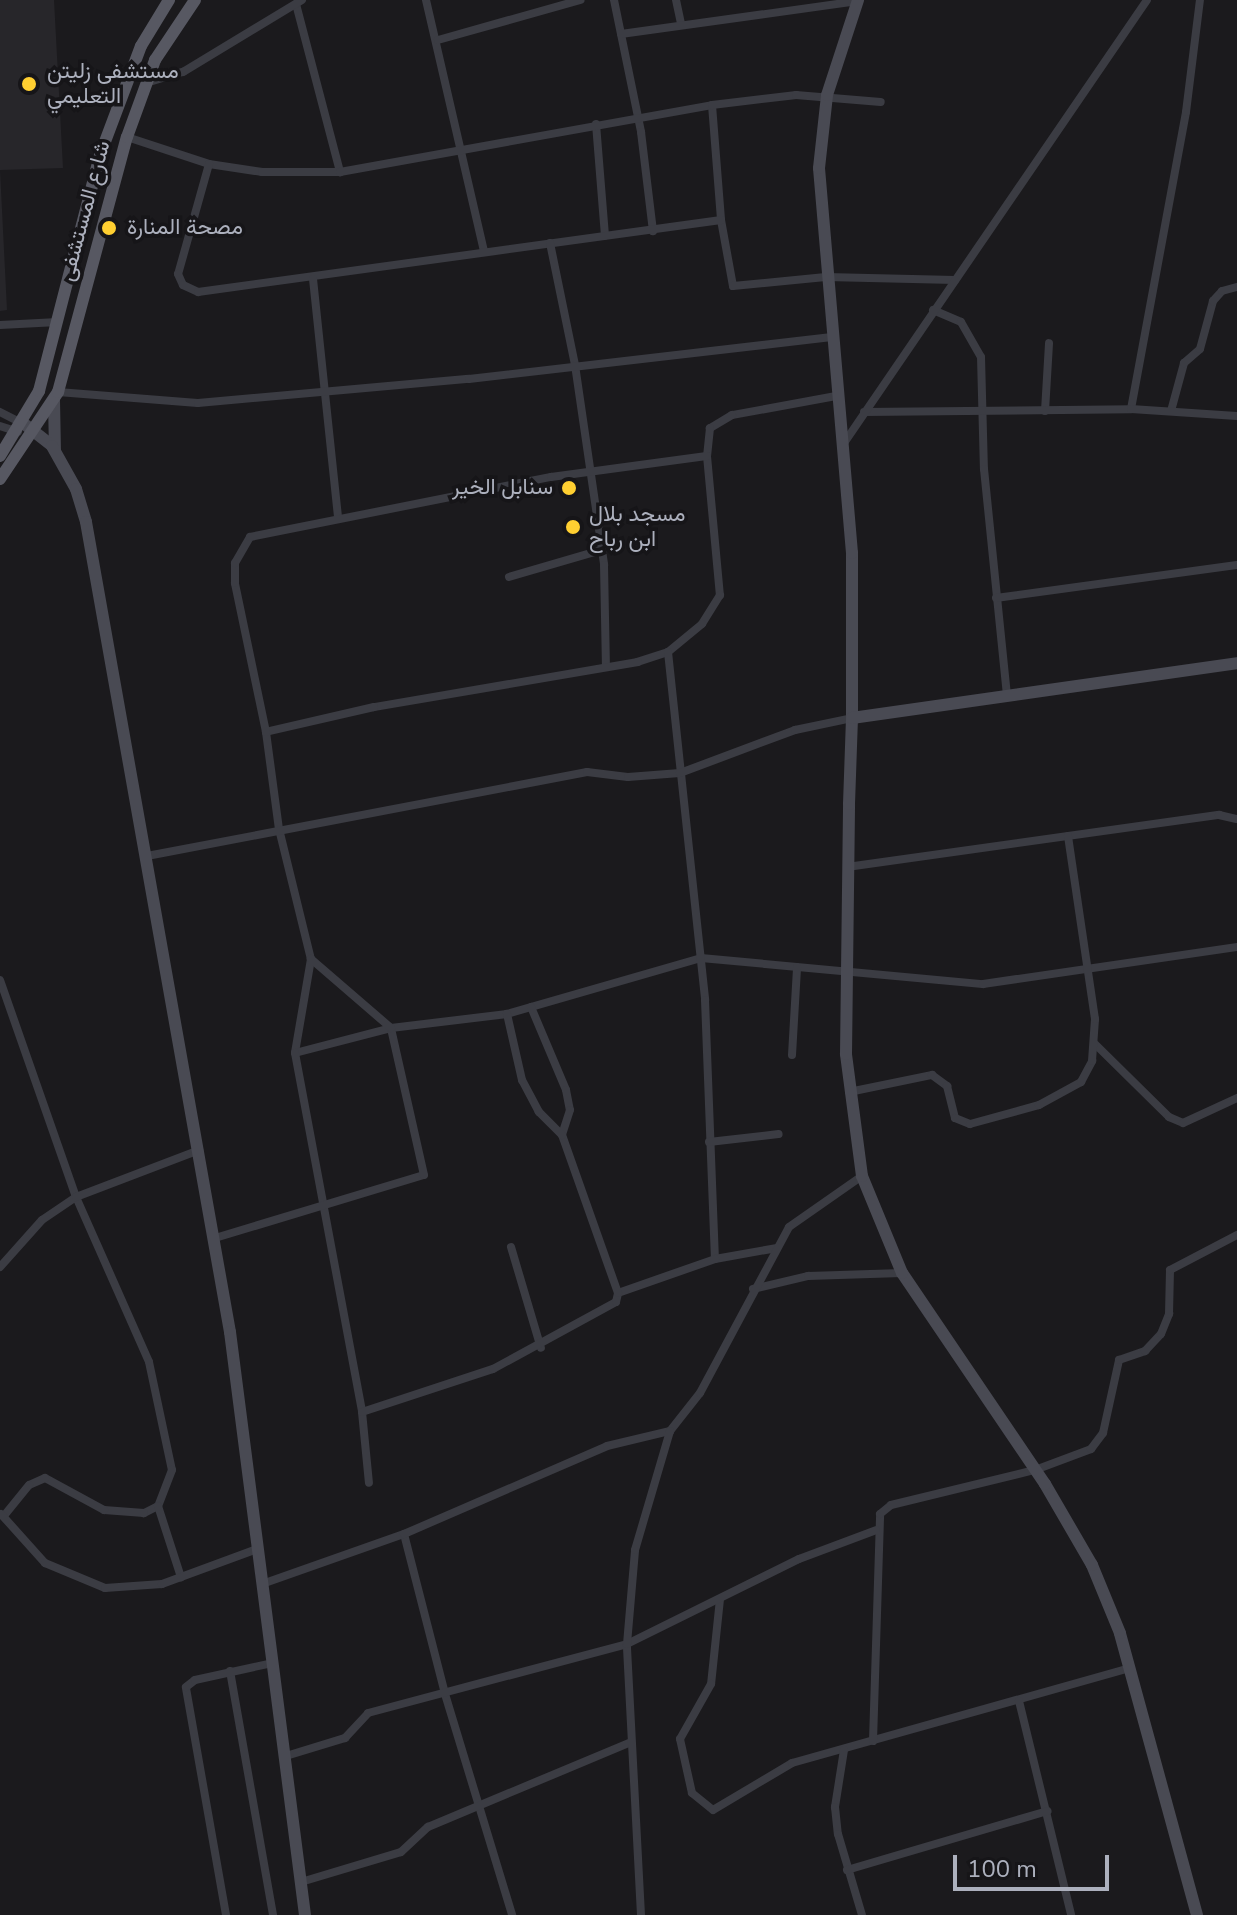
<!DOCTYPE html>
<html>
<head>
<meta charset="utf-8">
<style>
	body { margin:0 }
	#map { position:relative; width:1237px; height:1915px; overflow:hidden; background:#1b1a1d; font-family:"Nunito Sans",Vazirmatn,sans-serif }
	div>[style] { position:absolute }
	.built>* { inset:0; background:#27262a }
	.street>* { height:8px; margin:-4px; padding:0 4px; transform-origin:4px; border-radius:4px; background:#3b3c43 }
	.secondary>* { height:12px; margin:-6px; padding:0 6px; transform-origin:6px; border-radius:6px; background:#494a53 }
	.primary>* { height:12px; margin:-6px; padding:0 6px; transform-origin:6px; border-radius:6px; background:#575862 }
	.dots>* { width:22px; height:22px; translate:-50% -50%; box-sizing:border-box; border:4px solid #161518; border-radius:50% }
	span { translate:-50% -50%; white-space:nowrap; text-align:center; line-height:1.15; -webkit-text-stroke:7px #161518; paint-order:stroke }
	.poi-label { font-size:22px; color:#acb0bd }
	.left { translate:0 -50%; text-align:left }
	.right { translate:-100% -50%; text-align:right }
	.street-label { font-size:22px; color:#acb0bd }
	.scale { position:absolute; left:953px; top:1855px; width:156px; height:36px; box-sizing:border-box; border:4px solid #acb0bd; border-top:0; padding-left:10px; font-size:24px; line-height:28px; white-space:nowrap; color:#acb0bd; -webkit-text-stroke:6px #161518; paint-order:stroke }
</style>
</head>
<body>
<div id="map">
	<div class="built">
		<i style="clip-path:polygon(0 0,54px 0,63px 168px,0 170px,7px 310px,0 311px)"></i>
	</div>
	<div class="street">
		<i style="left:426px;top:0;width:258px;rotate:77deg"></i>
		<i style="left:614px;top:0;width:135px;rotate:78.4deg"></i>
		<i style="left:641px;top:132px;width:100px;rotate:83.1deg"></i>
		<i style="left:676px;top:0;width:24px;rotate:78deg"></i>
		<i style="left:296px;top:4px;width:174px;rotate:75.3deg"></i>
		<i style="left:621px;top:34px;width:239px;rotate:-7.9deg"></i>
		<i style="left:438px;top:40px;width:148px;rotate:-15.7deg"></i>
		<i style="left:146px;top:83px;width:39px;rotate:-17deg"></i>
		<i style="left:183px;top:72px;width:139px;rotate:-31.2deg"></i>
		<i style="left:712px;top:105px;width:115px;rotate:85.5deg"></i>
		<i style="left:721px;top:220px;width:67px;rotate:79.7deg"></i>
		<i style="left:733px;top:286px;width:93px;rotate:-5.5deg"></i>
		<i style="left:826px;top:277px;width:129px;rotate:1.3deg"></i>
		<i style="left:596px;top:124px;width:112px;rotate:85.4deg"></i>
		<i style="left:127px;top:137px;width:86px;rotate:18.2deg"></i>
		<i style="left:209px;top:164px;width:54px;rotate:8.6deg"></i>
		<i style="left:262px;top:172px;width:78px"></i>
		<i style="left:340px;top:172px;width:378px;rotate:-10.2deg"></i>
		<i style="left:712px;top:105px;width:85px;rotate:-6.8deg"></i>
		<i style="left:796px;top:95px;width:85px;rotate:4.7deg"></i>
		<i style="left:209px;top:164px;width:114px;rotate:105.7deg"></i>
		<i style="left:178px;top:274px;width:12px;rotate:66deg"></i>
		<i style="left:183px;top:285px;width:17px;rotate:25deg"></i>
		<i style="left:198px;top:292px;width:528px;rotate:-7.84deg"></i>
		<i style="left:550px;top:243px;width:125px;rotate:78.4deg"></i>
		<i style="left:575px;top:365px;width:202px;rotate:81.7deg"></i>
		<i style="left:604px;top:565px;width:102px;rotate:88.9deg"></i>
		<i style="left:313px;top:279px;width:240px;rotate:84deg"></i>
		<i style="left:933px;top:310px;width:30px;rotate:23deg"></i>
		<i style="left:961px;top:322px;width:40px;rotate:60.3deg"></i>
		<i style="left:981px;top:357px;width:112px;rotate:88.5deg"></i>
		<i style="left:984px;top:469px;width:226px;rotate:84.2deg"></i>
		<i style="left:0;top:325px;width:58px;rotate:-3deg"></i>
		<i style="left:58px;top:392px;width:140px;rotate:4.5deg"></i>
		<i style="left:198px;top:403px;width:272px;rotate:-5.1deg"></i>
		<i style="left:469px;top:379px;width:363px;rotate:-6.6deg"></i>
		<i style="left:836px;top:396px;width:106px;rotate:169.6deg"></i>
		<i style="left:732px;top:415px;width:26px;rotate:149deg"></i>
		<i style="left:710px;top:428px;width:28px;rotate:96deg"></i>
		<i style="left:707px;top:456px;width:140px;rotate:84.7deg"></i>
		<i style="left:720px;top:595px;width:34px;rotate:122deg"></i>
		<i style="left:702px;top:624px;width:44px;rotate:140.5deg"></i>
		<i style="left:668px;top:652px;width:32px;rotate:162deg"></i>
		<i style="left:638px;top:662px;width:268px;rotate:170.3deg"></i>
		<i style="left:374px;top:707px;width:111px;rotate:167deg"></i>
		<i style="left:266px;top:732px;width:98px;rotate:82.4deg"></i>
		<i style="left:279px;top:829px;width:134px;rotate:76.2deg"></i>
		<i style="left:311px;top:959px;width:95px;rotate:99.7deg"></i>
		<i style="left:295px;top:1053px;width:99px;rotate:-14.6deg"></i>
		<i style="left:391px;top:1028px;width:117px;rotate:-6.9deg"></i>
		<i style="left:507px;top:1014px;width:202px;rotate:-16.1deg"></i>
		<i style="left:701px;top:958px;width:283px;rotate:5.3deg"></i>
		<i style="left:983px;top:984px;width:257px;rotate:-8.3deg"></i>
		<i style="left:1131px;top:409px;width:302px;rotate:-79.5deg"></i>
		<i style="left:1186px;top:112px;width:113px;rotate:-82.9deg"></i>
		<i style="left:1045px;top:411px;width:68px;rotate:-86.6deg"></i>
		<i style="left:1171px;top:411px;width:50px;rotate:-74.8deg"></i>
		<i style="left:1184px;top:363px;width:21px;rotate:-41deg"></i>
		<i style="left:1200px;top:349px;width:50px;rotate:-74.8deg"></i>
		<i style="left:1213px;top:301px;width:13px;rotate:-48deg"></i>
		<i style="left:1222px;top:291px;width:16px;rotate:-15deg"></i>
		<i style="left:0;top:412px;width:25px;rotate:27deg"></i>
		<i style="left:864px;top:412px;width:267px;rotate:-0.6deg"></i>
		<i style="left:1131px;top:409px;width:106px;rotate:3.8deg"></i>
		<i style="left:0;top:426px;width:19px;rotate:18deg"></i>
		<i style="left:842px;top:446px;width:540px;rotate:-55.63deg"></i>
		<i style="left:509px;top:577px;width:93px;rotate:-16.3deg"></i>
		<i style="left:996px;top:598px;width:243px;rotate:-7.8deg"></i>
		<i style="left:668px;top:652px;width:350px;rotate:83.9deg"></i>
		<i style="left:705px;top:1000px;width:259px;rotate:87.8deg"></i>
		<i style="left:715px;top:1259px;width:63px;rotate:-10.1deg"></i>
		<i style="left:266px;top:732px;width:152px;rotate:-101.8deg"></i>
		<i style="left:235px;top:583px;width:20px;rotate:-90deg"></i>
		<i style="left:235px;top:563px;width:30px;rotate:-60deg"></i>
		<i style="left:250px;top:537px;width:307px;rotate:-11.3deg"></i>
		<i style="left:551px;top:477px;width:157px;rotate:-7.7deg"></i>
		<i style="left:147px;top:856px;width:448px;rotate:-10.8deg"></i>
		<i style="left:587px;top:772px;width:41px;rotate:7deg"></i>
		<i style="left:628px;top:777px;width:52px;rotate:-4.4deg"></i>
		<i style="left:680px;top:773px;width:123px;rotate:-20.5deg"></i>
		<i style="left:795px;top:730px;width:58px;rotate:-11.9deg"></i>
		<i style="left:847px;top:867px;width:376px;rotate:-8deg"></i>
		<i style="left:1219px;top:815px;width:18px;rotate:13deg"></i>
		<i style="left:0;top:980px;width:230px;rotate:70.7deg"></i>
		<i style="left:76px;top:1197px;width:180px;rotate:66.1deg"></i>
		<i style="left:149px;top:1362px;width:110px;rotate:78deg"></i>
		<i style="left:172px;top:1470px;width:39px;rotate:111deg"></i>
		<i style="left:158px;top:1506px;width:16px;rotate:153deg"></i>
		<i style="left:144px;top:1513px;width:40px;rotate:-175.7deg"></i>
		<i style="left:104px;top:1510px;width:67px;rotate:-151.5deg"></i>
		<i style="left:45px;top:1478px;width:17px;rotate:156deg"></i>
		<i style="left:29px;top:1485px;width:40px;rotate:129deg"></i>
		<i style="left:531px;top:1007px;width:90px;rotate:67.1deg"></i>
		<i style="left:566px;top:1090px;width:20px;rotate:79deg"></i>
		<i style="left:570px;top:1110px;width:26px;rotate:108deg"></i>
		<i style="left:1095px;top:1044px;width:104px;rotate:44.6deg"></i>
		<i style="left:1169px;top:1117px;width:15px;rotate:23deg"></i>
		<i style="left:1183px;top:1123px;width:60px;rotate:-24.8deg"></i>
		<i style="left:295px;top:1053px;width:365px;rotate:79.4deg"></i>
		<i style="left:362px;top:1412px;width:71px;rotate:84.4deg"></i>
		<i style="left:792px;top:1055px;width:88px;rotate:-86.7deg"></i>
		<i style="left:849px;top:1092px;width:85px;rotate:-11.6deg"></i>
		<i style="left:932px;top:1075px;width:19px;rotate:36deg"></i>
		<i style="left:947px;top:1086px;width:33px;rotate:76deg"></i>
		<i style="left:955px;top:1118px;width:16px;rotate:22deg"></i>
		<i style="left:970px;top:1124px;width:72px;rotate:-15.4deg"></i>
		<i style="left:1039px;top:1105px;width:48px;rotate:-28.7deg"></i>
		<i style="left:1081px;top:1082px;width:24px;rotate:-62deg"></i>
		<i style="left:1092px;top:1061px;width:42px;rotate:-85.9deg"></i>
		<i style="left:1095px;top:1019px;width:185px;rotate:-98.4deg"></i>
		<i style="left:709px;top:1142px;width:70px;rotate:-6.5deg"></i>
		<i style="left:215px;top:1238px;width:218px;rotate:-16.8deg"></i>
		<i style="left:424px;top:1175px;width:151px;rotate:-102.7deg"></i>
		<i style="left:391px;top:1028px;width:106px;rotate:-139.2deg"></i>
		<i style="left:511px;top:1247px;width:105px;rotate:73.5deg"></i>
		<i style="left:0;top:1267px;width:63px;rotate:-48.2deg"></i>
		<i style="left:42px;top:1220px;width:41px;rotate:-34.1deg"></i>
		<i style="left:76px;top:1197px;width:132px;rotate:-20.9deg"></i>
		<i style="left:753px;top:1289px;width:57px;rotate:-13.3deg"></i>
		<i style="left:808px;top:1276px;width:94px;rotate:-1.8deg"></i>
		<i style="left:618px;top:1293px;width:103px;rotate:-19.3deg"></i>
		<i style="left:362px;top:1412px;width:138px;rotate:-18.2deg"></i>
		<i style="left:493px;top:1369px;width:140px;rotate:-28.6deg"></i>
		<i style="left:616px;top:1302px;width:9px;rotate:-77deg"></i>
		<i style="left:618px;top:1293px;width:168px;rotate:-109.5deg"></i>
		<i style="left:562px;top:1135px;width:33px;rotate:-135deg"></i>
		<i style="left:539px;top:1112px;width:36px;rotate:-118deg"></i>
		<i style="left:522px;top:1080px;width:68px;rotate:-102.8deg"></i>
		<i style="left:158px;top:1506px;width:75px;rotate:72.1deg"></i>
		<i style="left:1px;top:1514px;width:66px;rotate:48.1deg"></i>
		<i style="left:45px;top:1563px;width:65px;rotate:22.6deg"></i>
		<i style="left:105px;top:1588px;width:57px;rotate:-4deg"></i>
		<i style="left:162px;top:1584px;width:101px;rotate:-20.2deg"></i>
		<i style="left:404px;top:1534px;width:165px;rotate:75.6deg"></i>
		<i style="left:445px;top:1694px;width:231px;rotate:73.1deg"></i>
		<i style="left:262px;top:1584px;width:151px;rotate:-19.4deg"></i>
		<i style="left:404px;top:1534px;width:221px;rotate:-23.4deg"></i>
		<i style="left:607px;top:1446px;width:65px;rotate:-13.4deg"></i>
		<i style="left:670px;top:1431px;width:48px;rotate:-51.7deg"></i>
		<i style="left:700px;top:1393px;width:188px;rotate:-61.8deg"></i>
		<i style="left:789px;top:1227px;width:89px;rotate:-34.9deg"></i>
		<i style="left:720px;top:1599px;width:85px;rotate:96deg"></i>
		<i style="left:711px;top:1684px;width:63px;rotate:119.4deg"></i>
		<i style="left:680px;top:1739px;width:55px;rotate:77.5deg"></i>
		<i style="left:692px;top:1793px;width:27px;rotate:39deg"></i>
		<i style="left:713px;top:1810px;width:92px;rotate:-30.7deg"></i>
		<i style="left:792px;top:1763px;width:351px;rotate:-15.7deg"></i>
		<i style="left:230px;top:1671px;width:248px;rotate:80deg"></i>
		<i style="left:1019px;top:1701px;width:220px;rotate:76.3deg"></i>
		<i style="left:873px;top:1741px;width:227px;rotate:-88.2deg"></i>
		<i style="left:880px;top:1514px;width:14px;rotate:-39deg"></i>
		<i style="left:891px;top:1505px;width:148px;rotate:-13.7deg"></i>
		<i style="left:1035px;top:1470px;width:60px;rotate:-20.6deg"></i>
		<i style="left:1091px;top:1449px;width:20px;rotate:-53deg"></i>
		<i style="left:1103px;top:1433px;width:75px;rotate:-77.6deg"></i>
		<i style="left:1119px;top:1360px;width:28px;rotate:-19deg"></i>
		<i style="left:1145px;top:1351px;width:23px;rotate:-47deg"></i>
		<i style="left:1161px;top:1334px;width:22px;rotate:-68deg"></i>
		<i style="left:1169px;top:1314px;width:44px;rotate:-88.7deg"></i>
		<i style="left:1170px;top:1270px;width:76px;rotate:-27.6deg"></i>
		<i style="left:844px;top:1750px;width:58px;rotate:99deg"></i>
		<i style="left:835px;top:1807px;width:27px;rotate:84deg"></i>
		<i style="left:838px;top:1834px;width:84px;rotate:73.5deg"></i>
		<i style="left:286px;top:1756px;width:62px;rotate:-17deg"></i>
		<i style="left:345px;top:1738px;width:34px;rotate:-47deg"></i>
		<i style="left:368px;top:1713px;width:268px;rotate:-14.9deg"></i>
		<i style="left:627px;top:1644px;width:192px;rotate:-26.3deg"></i>
		<i style="left:799px;top:1559px;width:82px;rotate:-20.6deg"></i>
		<i style="left:847px;top:1870px;width:209px;rotate:-16.4deg"></i>
		<i style="left:301px;top:1882px;width:104px;rotate:-16.7deg"></i>
		<i style="left:401px;top:1852px;width:37px;rotate:-43deg"></i>
		<i style="left:428px;top:1827px;width:218px;rotate:-22.7deg"></i>
		<i style="left:226px;top:1915px;width:231px;rotate:-100deg"></i>
		<i style="left:186px;top:1687px;width:11px;rotate:-38deg"></i>
		<i style="left:195px;top:1680px;width:79px;rotate:-12.4deg"></i>
		<i style="left:641px;top:1915px;width:271px;rotate:-93deg"></i>
		<i style="left:627px;top:1644px;width:94px;rotate:-85.1deg"></i>
		<i style="left:635px;top:1550px;width:124px;rotate:-73.6deg"></i>
	</div>
	<div class="secondary">
		<i style="left:54px;top:400px;width:50px;rotate:88.9deg"></i>
		<i style="left:23px;top:423px;width:37px;rotate:38deg"></i>
		<i style="left:52px;top:446px;width:49px;rotate:60.8deg"></i>
		<i style="left:76px;top:489px;width:34px;rotate:73deg"></i>
		<i style="left:86px;top:522px;width:823px;rotate:79.92deg"></i>
		<i style="left:230px;top:1332px;width:588px;rotate:82.67deg"></i>
		<i style="left:852px;top:718px;width:165px;rotate:-90deg"></i>
		<i style="left:852px;top:553px;width:386px;rotate:-94.9deg"></i>
		<i style="left:819px;top:168px;width:73px;rotate:-83.7deg"></i>
		<i style="left:827px;top:95px;width:100px;rotate:-71.9deg"></i>
		<i style="left:1197px;top:1915px;width:292px;rotate:-105.3deg"></i>
		<i style="left:1120px;top:1633px;width:74px;rotate:-112.4deg"></i>
		<i style="left:1092px;top:1565px;width:94px;rotate:-120.1deg"></i>
		<i style="left:1045px;top:1484px;width:255px;rotate:-124.1deg"></i>
		<i style="left:902px;top:1273px;width:105px;rotate:-112.4deg"></i>
		<i style="left:862px;top:1176px;width:123px;rotate:-97.5deg"></i>
		<i style="left:846px;top:1054px;width:250px;rotate:-89.3deg"></i>
		<i style="left:849px;top:804px;width:86px;rotate:-88deg"></i>
		<i style="left:852px;top:718px;width:389px;rotate:-8.1deg"></i>
	</div>
	<div class="primary">
		<i style="left:0;top:456px;width:76px;rotate:-59deg"></i>
		<i style="left:39px;top:391px;width:244px;rotate:-75.5deg"></i>
		<i style="left:100px;top:155px;width:116px;rotate:-69.4deg"></i>
		<i style="left:141px;top:46px;width:54px;rotate:-58.7deg"></i>
		<i style="left:0;top:479px;width:105px;rotate:-56.3deg"></i>
		<i style="left:58px;top:392px;width:264px;rotate:-74.9deg"></i>
		<i style="left:127px;top:137px;width:82px;rotate:-70deg"></i>
		<i style="left:155px;top:60px;width:72px;rotate:-56.3deg"></i>
	</div>
	<div class="dots">
		<i style="left:29px;top:84px;background:#ffcf31"></i>
		<i style="left:109px;top:228px;background:#ffcf31"></i>
		<i style="left:569px;top:488px;background:#ffcf31"></i>
		<i style="left:573px;top:527px;background:#ffcf31"></i>
	</div>
	<div class="poi-label">
		<span class="left" style="left:47px;top:84px">مستشفى زليتن<br>التعليمي</span>
		<span class="left" style="left:127px;top:228px">مصحة المنارة</span>
		<span class="right" style="left:553px;top:488px">سنابل الخير</span>
		<span class="left" style="left:589px;top:527px">مسجد بلال<br>ابن رباح</span>
	</div>
	<div class="street-label">
		<span style="left:85px;top:211px;rotate:-75deg">شارع المستشفى</span>
	</div>
	<div class="scale">100 m</div>
</div>
</body>
</html>
